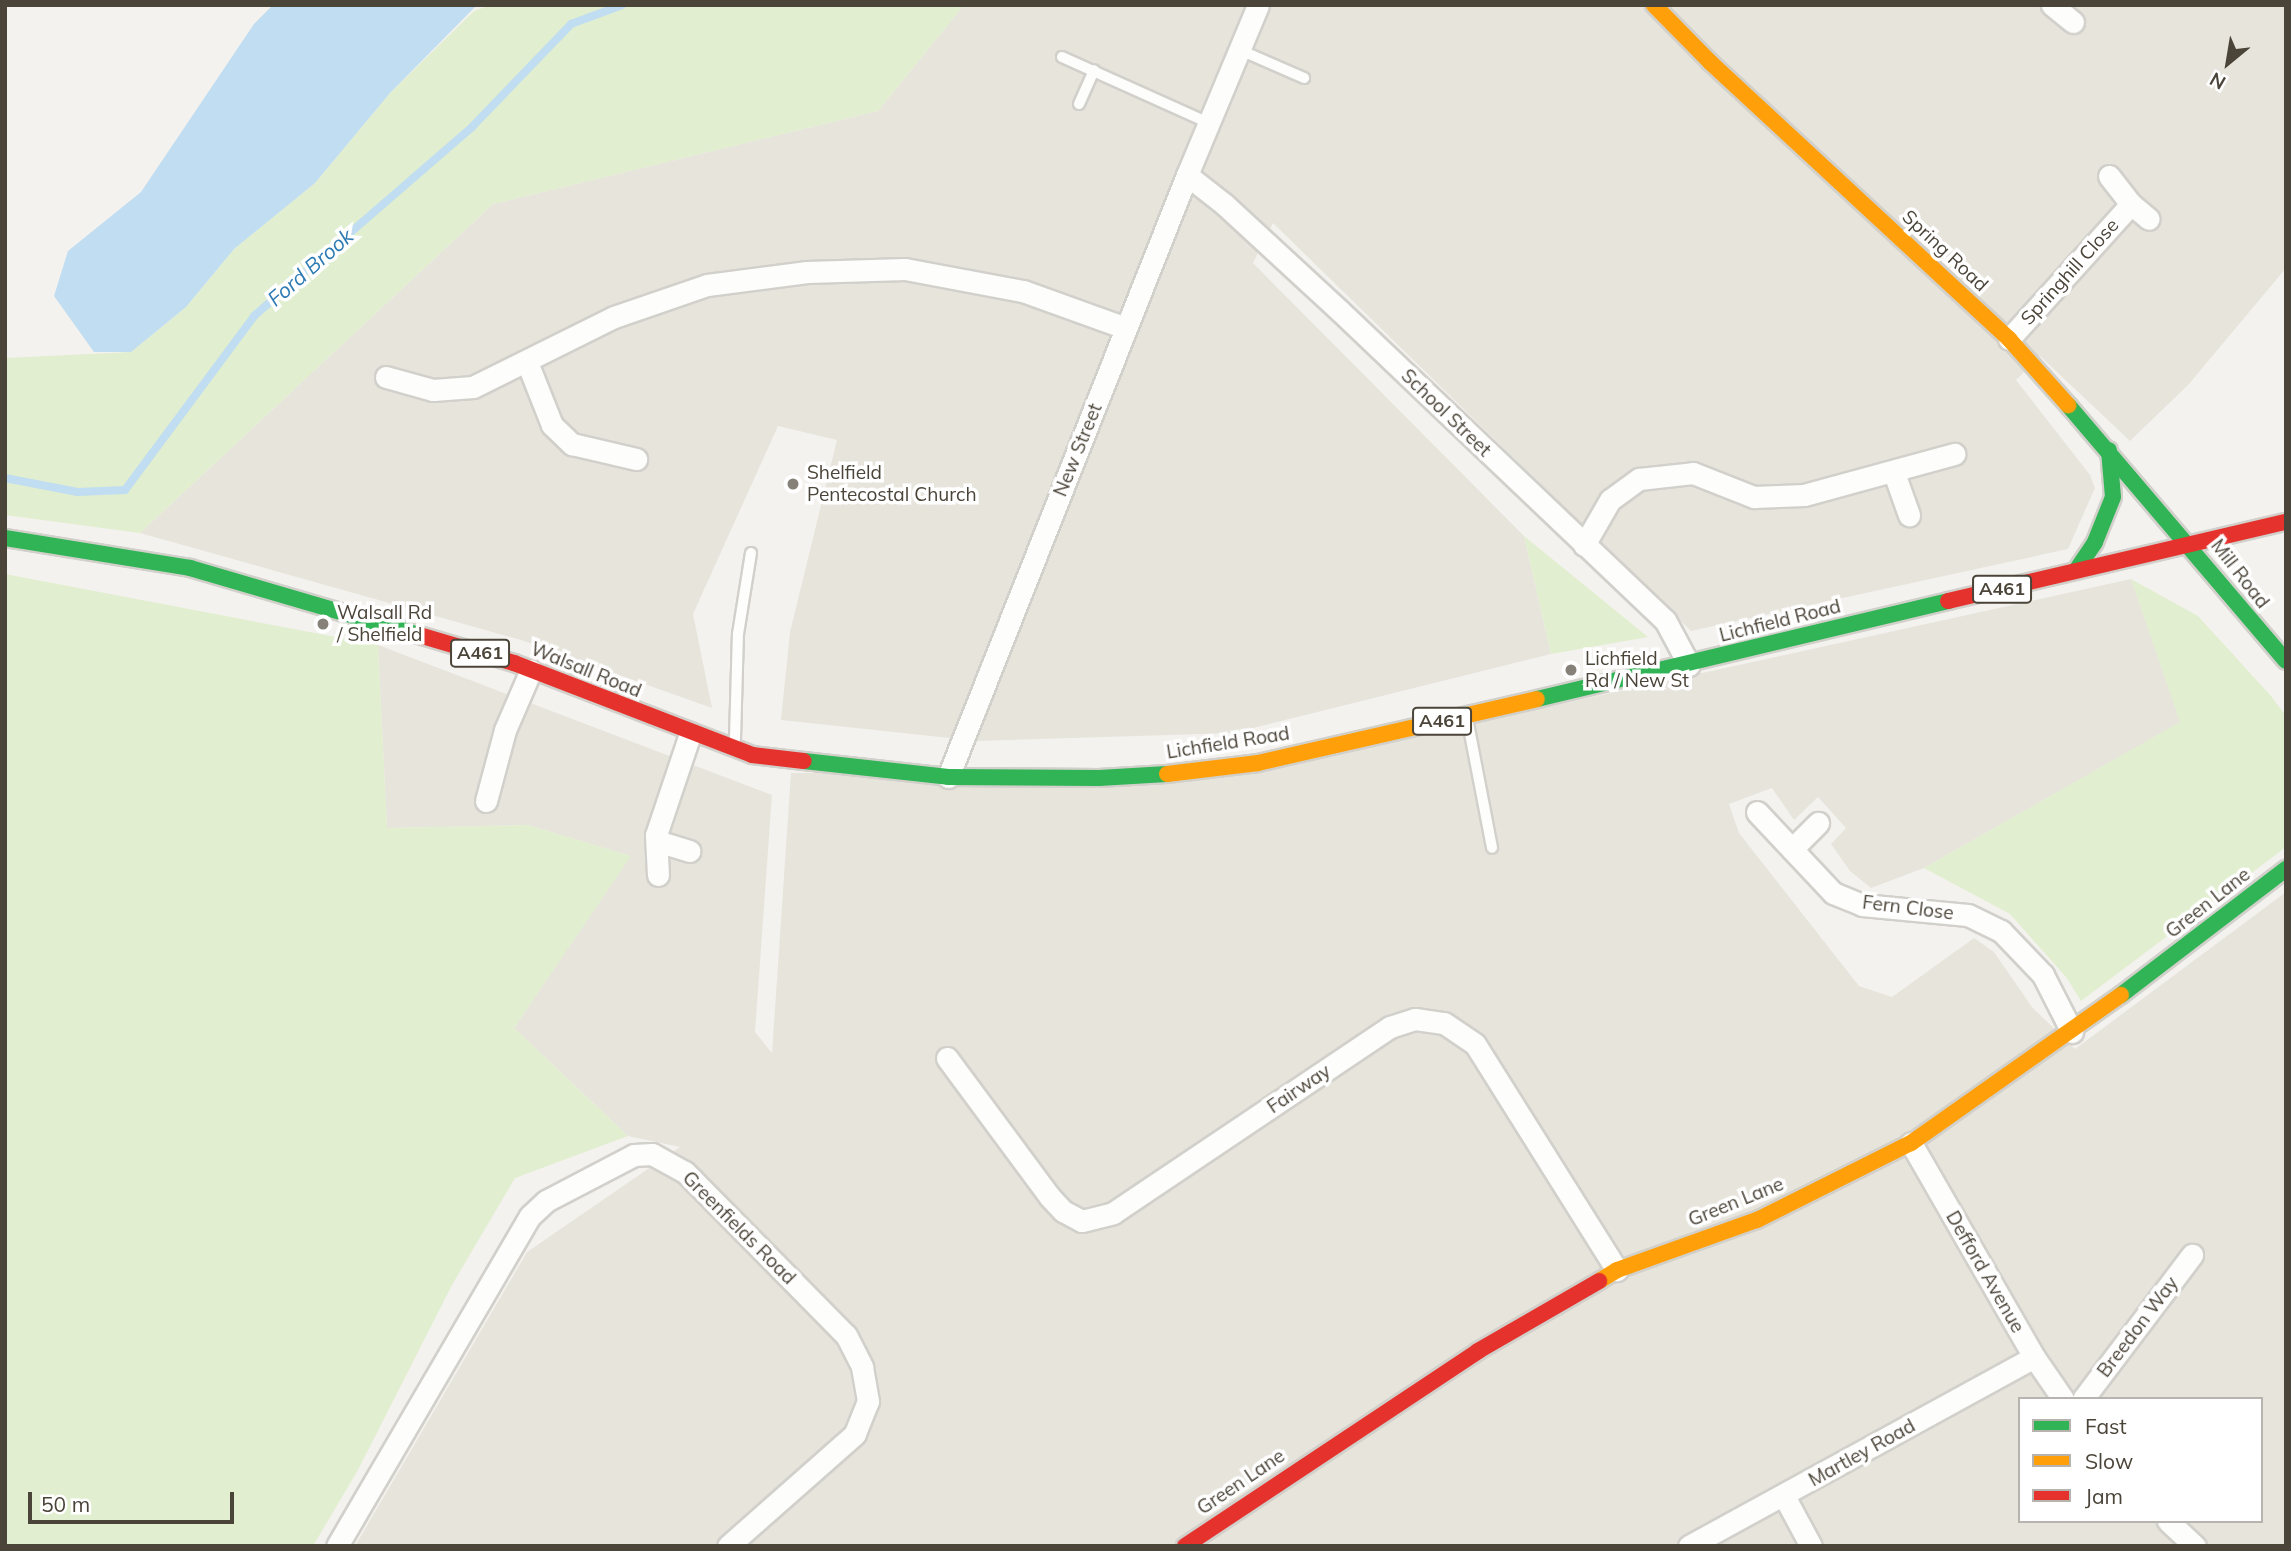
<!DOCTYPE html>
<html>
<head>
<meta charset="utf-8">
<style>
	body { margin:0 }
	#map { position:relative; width:2291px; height:1551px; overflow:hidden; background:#f4f2ee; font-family:Mulish,sans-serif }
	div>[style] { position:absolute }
	.residential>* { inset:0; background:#e7e4dc }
	.green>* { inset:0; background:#e1eecf }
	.water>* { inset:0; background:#c0ddf1 }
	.stream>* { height:8px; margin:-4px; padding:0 4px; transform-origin:4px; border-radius:4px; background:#c0ddf1 }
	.roads { filter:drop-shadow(2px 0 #d2d0cb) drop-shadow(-2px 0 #d2d0cb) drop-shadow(0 2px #d2d0cb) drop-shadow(0 -2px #d2d0cb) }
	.lane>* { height:10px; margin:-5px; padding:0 5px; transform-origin:5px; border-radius:5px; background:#fdfdfc }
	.street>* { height:21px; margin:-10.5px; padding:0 10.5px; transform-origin:10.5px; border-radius:10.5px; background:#fdfdfc }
	.fast>* { height:16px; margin:-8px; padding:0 8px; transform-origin:8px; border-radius:8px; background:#30b455 }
	.slow>* { height:16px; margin:-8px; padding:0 8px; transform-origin:8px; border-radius:8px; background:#ff9f0a }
	.jam>* { height:16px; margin:-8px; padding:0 8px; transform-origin:8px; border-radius:8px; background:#e5322d }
	.dots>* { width:19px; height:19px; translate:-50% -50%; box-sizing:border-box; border:4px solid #fff; border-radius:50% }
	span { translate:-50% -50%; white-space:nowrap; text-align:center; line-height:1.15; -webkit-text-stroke:7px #fff; paint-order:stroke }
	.shield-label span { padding:2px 5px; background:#fff; border:2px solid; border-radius:5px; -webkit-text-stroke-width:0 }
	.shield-label { font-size:18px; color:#4b4439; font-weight:700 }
	.street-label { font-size:19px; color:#4b4439 }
	.poi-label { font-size:19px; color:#4b4439 }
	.left { translate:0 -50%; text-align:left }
	.water-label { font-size:21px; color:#2e7ab2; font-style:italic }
	.frame { position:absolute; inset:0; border:7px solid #4b4439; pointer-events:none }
	.legend { position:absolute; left:2018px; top:1397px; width:245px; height:126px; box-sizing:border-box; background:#fff; border:2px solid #b7b4b0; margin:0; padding:9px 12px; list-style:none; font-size:21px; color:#4b4439 }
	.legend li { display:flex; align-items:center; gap:14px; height:35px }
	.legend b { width:35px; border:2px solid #b7b4b0 }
	.north { position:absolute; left:2193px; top:28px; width:70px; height:70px; -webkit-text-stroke:5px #fff; paint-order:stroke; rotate:210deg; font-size:19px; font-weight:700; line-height:28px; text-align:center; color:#4b4439 }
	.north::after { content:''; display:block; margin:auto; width:24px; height:32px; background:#4b4439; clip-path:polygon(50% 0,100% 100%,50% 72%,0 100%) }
	.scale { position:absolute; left:28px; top:1492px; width:206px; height:32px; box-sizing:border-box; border:4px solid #4b4439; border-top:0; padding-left:9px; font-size:21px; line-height:24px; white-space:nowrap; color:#4b4439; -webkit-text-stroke:5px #fff; paint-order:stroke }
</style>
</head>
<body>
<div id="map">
	<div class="residential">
		<i style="clip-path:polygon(964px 5px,2286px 5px,2286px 268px,2189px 384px,2130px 441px,2040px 356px,2016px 380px,2090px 475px,2095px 488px,2068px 549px,1691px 631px,1273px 223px,1253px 263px,1524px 536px,1551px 654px,1233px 733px,978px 741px,781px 720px,790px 632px,837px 440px,778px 426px,693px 614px,712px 708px,521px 640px,140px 533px,493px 204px,878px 111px)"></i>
		<i style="clip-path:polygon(evenodd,2131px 579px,2181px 722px,1924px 868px,1871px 888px,1850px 871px,1831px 844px,1846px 828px,1818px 797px,1794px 820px,1772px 788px,1729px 804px,1739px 833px,1859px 986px,1892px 997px,1974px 938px,1994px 952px,2032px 1007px,2075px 1049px,2286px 892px,2286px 1546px,355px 1546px,527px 1252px,680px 1147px,628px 1136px,514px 1028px,630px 856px,528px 825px,387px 828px,378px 645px,772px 795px,755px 1032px,772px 1053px,791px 773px,1246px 773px,2131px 579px,2020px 1399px,2261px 1399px,2261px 1521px,2020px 1521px,2020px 1399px)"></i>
	</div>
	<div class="green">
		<i style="clip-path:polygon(490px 5px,964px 5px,878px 111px,493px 204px,140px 533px,5px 515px,5px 358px,131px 352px,186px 307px,234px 249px,315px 183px,390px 93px,474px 11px)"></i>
		<i style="clip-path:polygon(1524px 536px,1648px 637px,1551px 654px)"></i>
		<i style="clip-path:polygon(5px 574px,378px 645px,387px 828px,528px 825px,631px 856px,514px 1028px,628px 1136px,515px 1178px,452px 1285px,358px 1470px,313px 1546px,5px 1546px)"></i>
		<i style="clip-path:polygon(2131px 579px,2198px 616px,2271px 696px,2286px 716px,2286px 847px,2081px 1001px,2066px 977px,2010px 914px,1924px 868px,2180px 722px)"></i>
	</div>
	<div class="water">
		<i style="clip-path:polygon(273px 5px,477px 5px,390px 93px,315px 183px,234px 249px,186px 307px,131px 352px,94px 352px,54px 296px,68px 251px,141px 192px,254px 24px)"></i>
	</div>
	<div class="stream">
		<i style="left:5px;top:478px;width:74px;rotate:10.9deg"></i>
		<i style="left:78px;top:492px;width:47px;rotate:-2.4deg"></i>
		<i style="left:125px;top:490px;width:217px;rotate:-53.4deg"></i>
		<i style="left:254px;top:316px;width:289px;rotate:-40.9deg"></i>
		<i style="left:472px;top:127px;width:143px;rotate:-46.1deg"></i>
		<i style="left:571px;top:24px;width:54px;rotate:-20.4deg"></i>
	</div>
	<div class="roads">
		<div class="lane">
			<i style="left:1240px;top:50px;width:70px;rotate:23.6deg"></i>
			<i style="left:1062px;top:57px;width:161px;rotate:24.2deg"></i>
			<i style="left:1079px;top:104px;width:37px;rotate:-66deg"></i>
			<i style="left:1468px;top:723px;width:127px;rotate:79.1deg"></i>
			<i style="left:735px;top:739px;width:105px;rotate:-88.4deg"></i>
			<i style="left:738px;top:634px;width:82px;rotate:-80.9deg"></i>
		</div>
		<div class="street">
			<i style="left:2052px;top:5px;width:27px;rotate:39deg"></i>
			<i style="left:1187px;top:175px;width:47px;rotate:38.1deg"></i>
			<i style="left:1224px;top:204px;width:158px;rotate:42.7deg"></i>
			<i style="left:1340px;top:311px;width:448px;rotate:43.6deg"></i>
			<i style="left:1665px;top:620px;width:51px;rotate:61.9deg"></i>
			<i style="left:2109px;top:176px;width:36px;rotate:52deg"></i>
			<i style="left:2131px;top:204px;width:23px;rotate:40deg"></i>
			<i style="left:2009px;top:339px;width:182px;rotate:-47.9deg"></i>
			<i style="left:527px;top:362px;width:68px;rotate:68.4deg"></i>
			<i style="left:552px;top:425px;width:28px;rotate:44deg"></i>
			<i style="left:572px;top:444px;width:66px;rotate:13.2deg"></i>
			<i style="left:386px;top:377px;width:49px;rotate:15.5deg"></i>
			<i style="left:433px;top:390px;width:40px;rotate:-4.3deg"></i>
			<i style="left:473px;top:387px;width:157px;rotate:-26.4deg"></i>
			<i style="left:614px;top:317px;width:98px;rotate:-19deg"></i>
			<i style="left:707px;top:285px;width:101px;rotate:-7.4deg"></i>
			<i style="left:807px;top:272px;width:98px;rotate:-1.8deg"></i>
			<i style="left:905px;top:269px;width:120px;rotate:10.6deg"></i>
			<i style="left:1023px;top:291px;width:109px;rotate:19.8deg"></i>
			<i style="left:1894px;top:473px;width:45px;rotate:70.3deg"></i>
			<i style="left:1584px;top:545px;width:52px;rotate:-60deg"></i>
			<i style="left:1610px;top:500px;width:36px;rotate:-36deg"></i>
			<i style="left:1639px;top:479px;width:54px;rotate:-6.3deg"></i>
			<i style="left:1693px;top:473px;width:66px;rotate:21.5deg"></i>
			<i style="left:1754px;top:497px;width:50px;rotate:-2.3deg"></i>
			<i style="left:1804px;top:495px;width:156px;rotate:-15.3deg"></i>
			<i style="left:948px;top:777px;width:648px;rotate:-68.35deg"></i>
			<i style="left:1187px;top:175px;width:184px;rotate:-67.3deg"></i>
			<i style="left:486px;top:801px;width:73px;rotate:-75deg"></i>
			<i style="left:505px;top:730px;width:65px;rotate:-66.6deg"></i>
			<i style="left:1757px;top:812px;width:111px;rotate:46.8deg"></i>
			<i style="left:1833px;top:893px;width:31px;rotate:22deg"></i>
			<i style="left:1862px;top:905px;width:106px;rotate:5.4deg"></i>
			<i style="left:1968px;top:915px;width:37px;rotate:26deg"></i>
			<i style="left:2001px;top:931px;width:61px;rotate:46.3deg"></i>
			<i style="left:2043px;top:975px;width:64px;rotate:63deg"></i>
			<i style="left:657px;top:841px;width:34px;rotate:17deg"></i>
			<i style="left:1792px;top:849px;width:37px;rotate:-45deg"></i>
			<i style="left:658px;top:875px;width:40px;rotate:-92.9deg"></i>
			<i style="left:656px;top:835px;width:107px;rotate:-71.4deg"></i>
			<i style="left:947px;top:1058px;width:172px;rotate:53.5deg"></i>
			<i style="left:1049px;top:1196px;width:21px;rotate:47deg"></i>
			<i style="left:1063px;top:1211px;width:21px;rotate:28deg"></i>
			<i style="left:1082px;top:1221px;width:32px;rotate:-14deg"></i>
			<i style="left:1113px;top:1213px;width:334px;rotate:-33.9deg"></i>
			<i style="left:1390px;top:1027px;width:26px;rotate:-18deg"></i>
			<i style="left:1415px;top:1019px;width:29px;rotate:8deg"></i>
			<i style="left:1444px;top:1023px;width:37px;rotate:34deg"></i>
			<i style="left:1475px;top:1044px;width:267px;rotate:57.9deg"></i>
			<i style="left:1911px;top:1143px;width:247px;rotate:60.1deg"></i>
			<i style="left:2034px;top:1357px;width:51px;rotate:55.4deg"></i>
			<i style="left:2083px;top:1399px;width:181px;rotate:-52.9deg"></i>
			<i style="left:1784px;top:1496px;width:57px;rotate:61.6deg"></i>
			<i style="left:2168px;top:1521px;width:37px;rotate:43deg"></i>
			<i style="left:337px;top:1546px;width:382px;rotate:-59.7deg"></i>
			<i style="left:530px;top:1216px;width:22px;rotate:-43deg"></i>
			<i style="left:546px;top:1201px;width:99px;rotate:-27.6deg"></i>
			<i style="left:634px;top:1155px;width:18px;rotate:-3deg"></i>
			<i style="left:652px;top:1154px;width:38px;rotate:29deg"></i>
			<i style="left:685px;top:1172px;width:229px;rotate:45.4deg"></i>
			<i style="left:846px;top:1335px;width:36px;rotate:63deg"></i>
			<i style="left:862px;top:1367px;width:35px;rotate:80deg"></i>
			<i style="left:868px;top:1401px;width:35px;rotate:112deg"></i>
			<i style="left:855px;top:1434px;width:169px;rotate:138.6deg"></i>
			<i style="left:1689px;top:1546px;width:393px;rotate:-28.7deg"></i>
		</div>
		<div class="fast">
			<i style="left:2068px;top:405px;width:336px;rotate:49.6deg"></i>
			<i style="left:5px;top:538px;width:187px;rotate:9.2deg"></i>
			<i style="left:190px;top:568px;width:239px;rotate:16.3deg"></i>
			<i style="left:2077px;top:569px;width:32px;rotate:-56deg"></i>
			<i style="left:2095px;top:542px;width:48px;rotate:-68.2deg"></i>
			<i style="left:2113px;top:497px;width:47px;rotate:-94.9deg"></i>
			<i style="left:1537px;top:699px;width:423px;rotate:-13.4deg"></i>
			<i style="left:804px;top:761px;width:145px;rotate:6.3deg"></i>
			<i style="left:948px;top:777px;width:151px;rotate:0.4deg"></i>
			<i style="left:1099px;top:778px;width:68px;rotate:-3.4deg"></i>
			<i style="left:2121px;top:995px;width:208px;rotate:-37.4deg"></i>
		</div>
		<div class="slow">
			<i style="left:1654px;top:5px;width:80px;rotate:45.5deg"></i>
			<i style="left:1710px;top:62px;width:408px;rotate:42.8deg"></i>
			<i style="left:2009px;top:339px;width:89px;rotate:48.2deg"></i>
			<i style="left:1167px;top:774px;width:92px;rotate:-6.9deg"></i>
			<i style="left:1258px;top:763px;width:286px;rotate:-12.9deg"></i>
			<i style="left:1599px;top:1281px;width:21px;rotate:-31deg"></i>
			<i style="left:1617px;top:1270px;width:149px;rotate:-19.7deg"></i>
			<i style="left:1757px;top:1220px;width:172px;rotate:-26.6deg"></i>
			<i style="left:1911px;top:1143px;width:257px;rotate:-35.2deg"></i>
		</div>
		<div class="jam">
			<i style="left:1948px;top:601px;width:347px;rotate:-13.2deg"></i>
			<i style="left:419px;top:635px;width:99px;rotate:16.4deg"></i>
			<i style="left:514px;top:663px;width:255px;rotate:21.1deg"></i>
			<i style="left:752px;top:755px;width:52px;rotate:6.6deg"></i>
			<i style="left:1185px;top:1546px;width:352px;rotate:-33.6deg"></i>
			<i style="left:1478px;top:1351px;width:140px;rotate:-30deg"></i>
		</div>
	</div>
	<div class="dots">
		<i style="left:793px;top:484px;background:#868178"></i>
		<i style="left:323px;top:624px;background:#868178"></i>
		<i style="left:1571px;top:670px;background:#868178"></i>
	</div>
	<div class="shield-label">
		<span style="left:2002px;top:589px">A461</span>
		<span style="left:480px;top:653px">A461</span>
		<span style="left:1442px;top:721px">A461</span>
	</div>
	<div class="street-label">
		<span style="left:1945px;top:251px;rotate:43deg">Spring Road</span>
		<span style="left:2070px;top:272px;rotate:-48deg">Springhill Close</span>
		<span style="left:1446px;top:413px;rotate:44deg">School Street</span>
		<span style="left:1078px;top:450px;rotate:-68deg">New Street</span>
		<span style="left:2240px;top:574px;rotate:52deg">Mill Road</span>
		<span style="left:1780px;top:621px;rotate:-14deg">Lichfield Road</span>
		<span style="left:586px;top:670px;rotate:22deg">Walsall Road</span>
		<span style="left:1228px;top:743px;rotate:-9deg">Lichfield Road</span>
		<span style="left:2208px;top:903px;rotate:-38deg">Green Lane</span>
		<span style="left:1908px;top:908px;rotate:7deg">Fern Close</span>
		<span style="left:1299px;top:1089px;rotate:-34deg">Fairway</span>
		<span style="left:1736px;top:1202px;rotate:-22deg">Green Lane</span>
		<span style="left:739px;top:1228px;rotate:45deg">Greenfields Road</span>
		<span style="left:1985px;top:1272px;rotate:60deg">Defford Avenue</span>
		<span style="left:2138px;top:1327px;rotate:-53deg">Breedon Way</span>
		<span style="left:1862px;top:1453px;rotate:-29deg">Martley Road</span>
		<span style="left:1241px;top:1482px;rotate:-34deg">Green Lane</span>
	</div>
	<div class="poi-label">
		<span class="left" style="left:807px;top:484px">Shelfield<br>Pentecostal Church</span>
		<span class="left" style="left:337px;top:624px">Walsall Rd<br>/ Shelfield</span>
		<span class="left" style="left:1585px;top:670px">Lichfield<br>Rd / New St</span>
	</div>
	<div class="water-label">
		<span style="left:310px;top:267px;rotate:-41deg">Ford Brook</span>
	</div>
	<div class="frame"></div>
	<ul class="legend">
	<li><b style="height:9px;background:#30b455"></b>Fast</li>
	<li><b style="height:9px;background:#ff9f0a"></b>Slow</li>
	<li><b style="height:9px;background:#e5322d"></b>Jam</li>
	</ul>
	<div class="north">N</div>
	<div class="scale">50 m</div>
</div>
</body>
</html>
